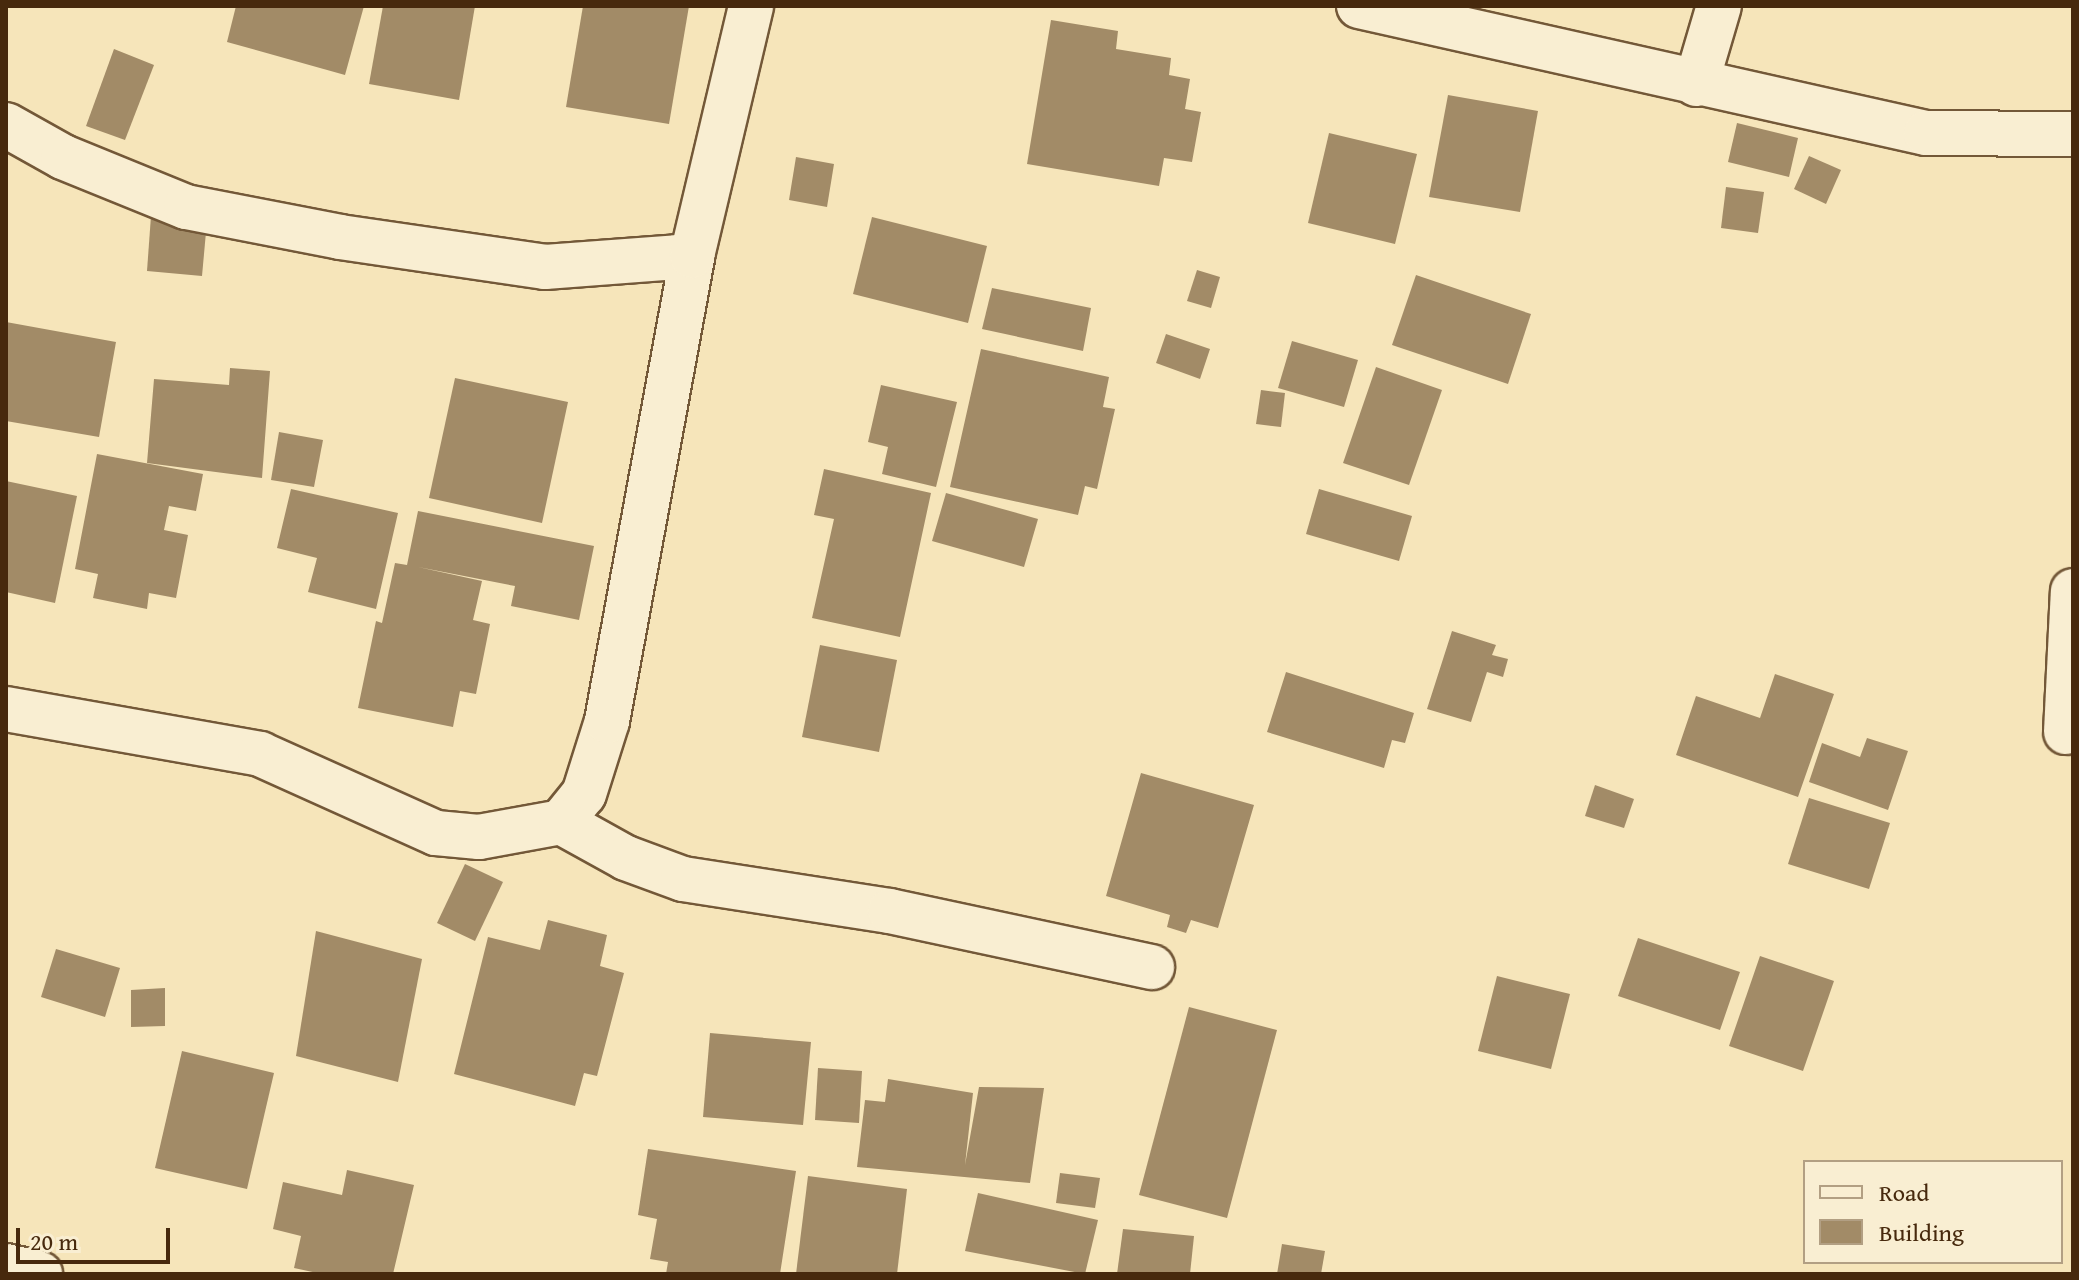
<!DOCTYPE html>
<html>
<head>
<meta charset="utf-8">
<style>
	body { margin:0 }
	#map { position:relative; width:2079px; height:1280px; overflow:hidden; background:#f6e5ba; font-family:"Gentium Book Plus",serif }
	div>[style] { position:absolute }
	.building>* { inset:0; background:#a28b67 }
	.roads { filter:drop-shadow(2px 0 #735838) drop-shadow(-2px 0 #735838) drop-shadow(0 2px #735838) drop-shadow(0 -2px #735838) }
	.minor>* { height:44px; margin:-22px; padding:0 22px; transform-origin:22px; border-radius:22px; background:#f9eed2 }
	span { translate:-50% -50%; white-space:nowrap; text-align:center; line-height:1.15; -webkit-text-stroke:8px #f9eed2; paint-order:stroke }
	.frame { position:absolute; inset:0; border:8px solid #47290d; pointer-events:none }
	.legend { position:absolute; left:1803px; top:1160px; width:260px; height:104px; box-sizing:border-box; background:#f9eed2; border:2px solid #b29f83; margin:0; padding:10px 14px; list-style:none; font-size:24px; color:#47290d }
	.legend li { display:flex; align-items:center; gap:16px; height:40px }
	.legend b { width:40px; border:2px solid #b29f83 }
	.scale { position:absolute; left:16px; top:1228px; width:154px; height:36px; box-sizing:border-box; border:4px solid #47290d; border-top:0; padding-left:10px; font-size:24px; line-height:28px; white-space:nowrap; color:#47290d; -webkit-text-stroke:6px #f9eed2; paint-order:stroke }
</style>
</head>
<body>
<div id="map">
	<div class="building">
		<i style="clip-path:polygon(236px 6px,364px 6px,345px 75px,227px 42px)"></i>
		<i style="clip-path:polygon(383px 6px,475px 6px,459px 100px,369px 84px)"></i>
		<i style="clip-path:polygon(583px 6px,689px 6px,669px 124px,566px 107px)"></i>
		<i style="clip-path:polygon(1051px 20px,1118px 31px,1116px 49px,1171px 58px,1169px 75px,1190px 79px,1185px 109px,1201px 112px,1192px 162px,1164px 158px,1159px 186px,1027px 164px)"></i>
		<i style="clip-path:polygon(114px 49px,154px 65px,125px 140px,86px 126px)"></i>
		<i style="clip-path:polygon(1448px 95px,1538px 111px,1520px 212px,1429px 197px)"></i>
		<i style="clip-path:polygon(1737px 123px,1798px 138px,1789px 177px,1728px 162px)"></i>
		<i style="clip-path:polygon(1329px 133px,1417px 154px,1395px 244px,1308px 223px)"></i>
		<i style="clip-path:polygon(1809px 156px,1841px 170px,1826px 204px,1794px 189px)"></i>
		<i style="clip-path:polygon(796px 157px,834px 164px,827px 207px,789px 200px)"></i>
		<i style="clip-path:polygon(1726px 187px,1764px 192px,1758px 233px,1721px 228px)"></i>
		<i style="clip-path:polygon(151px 216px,207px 221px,202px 276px,147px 271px)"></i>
		<i style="clip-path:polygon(872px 217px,987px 246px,968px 323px,853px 294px)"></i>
		<i style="clip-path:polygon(1197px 270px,1220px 277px,1211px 308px,1187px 301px)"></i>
		<i style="clip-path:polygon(1416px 275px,1531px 314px,1508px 384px,1392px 345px)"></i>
		<i style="clip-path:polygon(992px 288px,1091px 308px,1083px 351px,982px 329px)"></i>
		<i style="clip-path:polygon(6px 322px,116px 342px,99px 437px,6px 421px)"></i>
		<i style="clip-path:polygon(1166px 334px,1210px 349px,1200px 379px,1156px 363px)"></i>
		<i style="clip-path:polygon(1292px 341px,1358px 360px,1344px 407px,1278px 388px)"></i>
		<i style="clip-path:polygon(981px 349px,1109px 377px,1103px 407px,1115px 409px,1097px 489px,1085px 486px,1078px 515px,950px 487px)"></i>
		<i style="clip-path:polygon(1376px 367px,1442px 390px,1409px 485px,1343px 463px)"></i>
		<i style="clip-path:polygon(230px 368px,270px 371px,262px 478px,147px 463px,154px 379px,229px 385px)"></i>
		<i style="clip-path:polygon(455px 378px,568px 402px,542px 523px,429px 498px)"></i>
		<i style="clip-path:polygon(881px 385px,957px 402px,936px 487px,882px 474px,888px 447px,868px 442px)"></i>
		<i style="clip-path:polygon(1261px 390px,1285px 393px,1281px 427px,1256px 424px)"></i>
		<i style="clip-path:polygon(279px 432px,323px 440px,314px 487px,271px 480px)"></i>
		<i style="clip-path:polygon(97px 454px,203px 474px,196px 511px,169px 506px,164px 530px,188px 535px,176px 598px,149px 593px,147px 609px,93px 598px,98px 574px,75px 569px)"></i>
		<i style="clip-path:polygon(824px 469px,931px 493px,900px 637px,812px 618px,834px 519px,814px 515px)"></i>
		<i style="clip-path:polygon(6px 481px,77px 496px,55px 603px,6px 592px)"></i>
		<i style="clip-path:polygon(291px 489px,398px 513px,376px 609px,308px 592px,317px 558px,277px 548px)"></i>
		<i style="clip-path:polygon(1319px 489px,1412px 516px,1399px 561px,1306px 534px)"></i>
		<i style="clip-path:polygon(946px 493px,1038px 519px,1024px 567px,932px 541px)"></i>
		<i style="clip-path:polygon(418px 511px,594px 546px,579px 620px,511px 606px,515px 586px,418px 567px,482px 581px,473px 620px,490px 624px,476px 694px,460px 691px,453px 727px,358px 708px,376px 621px,382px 623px,395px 563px,407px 565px)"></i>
		<i style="clip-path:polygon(1452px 631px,1496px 645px,1492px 655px,1508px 659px,1503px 677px,1487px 672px,1471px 722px,1427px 709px)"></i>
		<i style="clip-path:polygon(820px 645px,897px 660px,879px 752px,802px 737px)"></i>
		<i style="clip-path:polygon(1286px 672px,1414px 713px,1405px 743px,1392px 740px,1384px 768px,1267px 732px)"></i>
		<i style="clip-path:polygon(1775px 674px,1834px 694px,1798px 797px,1676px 755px,1696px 696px,1760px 718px)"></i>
		<i style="clip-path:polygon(1867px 738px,1908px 751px,1888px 810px,1809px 782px,1822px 743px,1860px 757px)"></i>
		<i style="clip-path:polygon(1141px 773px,1254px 805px,1218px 928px,1191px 920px,1186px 933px,1167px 927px,1170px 915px,1106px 896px)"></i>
		<i style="clip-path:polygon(1595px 785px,1634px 799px,1624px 828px,1585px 816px)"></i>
		<i style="clip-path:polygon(1809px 798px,1890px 823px,1869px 889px,1788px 864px)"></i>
		<i style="clip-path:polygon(465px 864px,503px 882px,475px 941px,437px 923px)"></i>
		<i style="clip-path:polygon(548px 920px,607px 935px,600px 966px,624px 973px,597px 1076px,584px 1073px,575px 1106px,454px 1074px,488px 937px,540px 950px)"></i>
		<i style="clip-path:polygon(316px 931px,422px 959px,398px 1082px,296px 1056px)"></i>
		<i style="clip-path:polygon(1638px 938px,1740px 972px,1720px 1030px,1618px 996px)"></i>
		<i style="clip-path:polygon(56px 949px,120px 968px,105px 1017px,41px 997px)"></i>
		<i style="clip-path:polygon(1760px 956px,1834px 981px,1803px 1071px,1729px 1046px)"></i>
		<i style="clip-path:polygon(1497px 976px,1570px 994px,1551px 1069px,1478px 1051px)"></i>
		<i style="clip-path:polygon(165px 988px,165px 1026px,131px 1027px,131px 990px)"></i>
		<i style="clip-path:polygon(1189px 1007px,1277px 1030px,1227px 1218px,1139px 1195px)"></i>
		<i style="clip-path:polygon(710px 1033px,811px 1042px,803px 1125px,703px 1117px)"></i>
		<i style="clip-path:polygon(182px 1051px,274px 1073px,247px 1189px,155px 1168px)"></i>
		<i style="clip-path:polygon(818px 1068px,862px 1071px,859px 1123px,815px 1120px)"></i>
		<i style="clip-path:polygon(888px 1079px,973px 1093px,965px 1165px,979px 1087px,1044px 1088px,1030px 1183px,857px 1167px,865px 1100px,885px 1102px)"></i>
		<i style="clip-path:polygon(648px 1149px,796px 1171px,780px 1274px,666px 1274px,668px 1262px,650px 1259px,657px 1219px,638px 1215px)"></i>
		<i style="clip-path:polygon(347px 1170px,414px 1185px,393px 1274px,322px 1274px,294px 1268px,301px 1236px,273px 1229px,283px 1182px,342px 1195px)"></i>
		<i style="clip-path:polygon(1060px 1173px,1100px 1178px,1095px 1208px,1056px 1203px)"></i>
		<i style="clip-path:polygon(808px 1176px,907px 1189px,897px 1274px,796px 1274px)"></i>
		<i style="clip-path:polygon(978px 1193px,1098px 1220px,1085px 1274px,965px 1251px)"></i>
		<i style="clip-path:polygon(1123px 1229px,1194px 1236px,1190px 1274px,1117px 1274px)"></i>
		<i style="clip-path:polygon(1282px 1244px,1325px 1251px,1321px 1274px,1277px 1274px)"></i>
	</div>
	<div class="roads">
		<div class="minor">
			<i style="left:1359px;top:6px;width:581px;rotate:12.63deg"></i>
			<i style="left:1926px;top:133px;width:147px;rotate:0.4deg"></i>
			<i style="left:1696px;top:84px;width:81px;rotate:-73.6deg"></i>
			<i style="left:6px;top:125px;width:65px;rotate:29.3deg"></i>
			<i style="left:63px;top:157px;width:133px;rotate:22.1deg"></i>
			<i style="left:186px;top:207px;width:157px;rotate:11deg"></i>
			<i style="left:340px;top:237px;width:207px;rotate:8.3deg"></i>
			<i style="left:545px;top:267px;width:147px;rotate:-4.3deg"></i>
			<i style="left:6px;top:709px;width:258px;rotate:10deg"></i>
			<i style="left:260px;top:754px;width:193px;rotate:24.2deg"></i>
			<i style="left:436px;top:833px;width:43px;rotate:5.3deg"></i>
			<i style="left:479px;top:837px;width:83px;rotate:-10.4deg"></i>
			<i style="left:561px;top:822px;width:36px;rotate:-51deg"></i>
			<i style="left:584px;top:794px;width:77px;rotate:-72.5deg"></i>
			<i style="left:607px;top:721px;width:473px;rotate:-79.6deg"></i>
			<i style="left:692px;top:256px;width:257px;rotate:-76.7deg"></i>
			<i style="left:2066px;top:732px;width:141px;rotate:-87.2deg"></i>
			<i style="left:561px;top:822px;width:74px;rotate:29deg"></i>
			<i style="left:626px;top:858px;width:61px;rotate:20.2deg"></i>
			<i style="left:683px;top:879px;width:209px;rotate:8.8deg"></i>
			<i style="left:890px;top:911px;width:268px;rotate:12.1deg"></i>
			<i style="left:6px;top:1266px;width:35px;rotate:13deg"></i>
		</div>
	</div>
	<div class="frame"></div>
	<ul class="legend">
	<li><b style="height:10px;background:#f9eed2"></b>Road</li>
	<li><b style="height:22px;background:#a28b67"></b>Building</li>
	</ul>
	<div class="scale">20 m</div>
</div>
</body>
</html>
